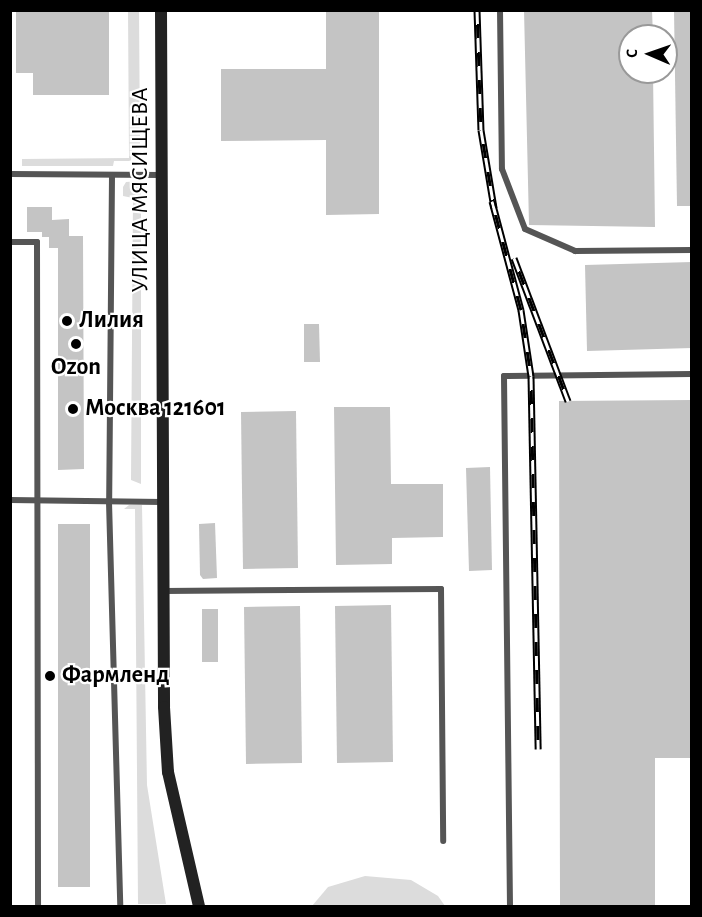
<!DOCTYPE html>
<html>
<head>
<meta charset="utf-8">
<style>
	body { margin:0 }
	#map { position:relative; width:702px; height:917px; overflow:hidden; background:#fff; font-family:"Alegreya Sans",sans-serif }
	div>[style] { position:absolute }
	.green>* { inset:0; background:#dcdcdc }
	.building>* { inset:0; background:#c4c4c4 }
	.lane>* { height:6px; margin:-3px; padding:0 3px; transform-origin:3px; border-radius:3px; background:#555 }
	.secondary>* { height:12px; margin:-6px; padding:0 6px; transform-origin:6px; border-radius:6px; background:#222 }
	.rail>* { height:7px; margin-top:-3.5px; transform-origin:0; background:repeating-linear-gradient(90deg,#fff 0 14px,#000 0 28px); box-sizing:border-box; border-block:2px solid #000 }
	.dots>* { width:16px; height:16px; translate:-50% -50%; box-sizing:border-box; border:3px solid #fff; border-radius:50% }
	span { translate:-50% -50%; white-space:nowrap; text-align:center; line-height:1.15; -webkit-text-stroke:4.5px #fff; paint-order:stroke }
	.street-label { font-size:24px; color:#000 }
	.poi-label { font-size:24px; color:#000; font-weight:700 }
	.left { translate:0 -50%; text-align:left }
	.frame { position:absolute; inset:0; border:12px solid #000; pointer-events:none }
	.north { position:absolute; left:618px; top:24px; width:60px; height:60px; box-sizing:border-box; background:#fff; border:2px solid #999; border-radius:50%; rotate:272deg; font-size:16px; font-weight:700; line-height:24px; text-align:center; color:#000 }
	.north::after { content:''; display:block; margin:auto; width:21px; height:27px; background:#000; clip-path:polygon(50% 0,100% 100%,50% 72%,0 100%) }
</style>
</head>
<body>
<div id="map">
	<div class="green">
		<i style="clip-path:polygon(128px 11px,139px 11px,140px 146px,132px 146px,131px 161px,114px 161px,113px 166px,22px 166px,22px 159px,129px 158px)"></i>
		<i style="clip-path:polygon(141px 181px,141px 484px,131px 480px,133px 198px,123px 196px,123px 187px,126px 182px)"></i>
		<i style="clip-path:polygon(129px 505px,142px 505px,147px 785px,166px 904px,138px 904px,135px 509px,124px 509px)"></i>
		<i style="clip-path:polygon(365px 876px,411px 880px,438px 896px,445px 906px,312px 906px,328px 887px)"></i>
	</div>
	<div class="building">
		<i style="clip-path:polygon(16px 10px,109px 10px,109px 95px,33px 95px,33px 73px,16px 73px)"></i>
		<i style="clip-path:polygon(326px 10px,379px 10px,379px 214px,326px 215px,326px 140px,221px 141px,221px 69px,326px 69px)"></i>
		<i style="clip-path:polygon(524px 10px,652px 10px,653px 36px,630px 36px,630px 72px,653px 72px,655px 227px,529px 225px)"></i>
		<i style="clip-path:polygon(674px 10px,692px 10px,692px 206px,677px 206px)"></i>
		<i style="clip-path:polygon(27px 207px,52px 207px,52px 220px,69px 219px,69px 236px,83px 236px,84px 469px,58px 470px,58px 248px,49px 248px,49px 237px,42px 237px,42px 232px,27px 232px)"></i>
		<i style="clip-path:polygon(692px 262px,692px 348px,587px 351px,585px 265px)"></i>
		<i style="clip-path:polygon(304px 324px,319px 324px,320px 362px,304px 362px)"></i>
		<i style="clip-path:polygon(692px 400px,692px 758px,655px 758px,655px 906px,560px 906px,559px 401px)"></i>
		<i style="clip-path:polygon(334px 407px,390px 407px,391px 484px,443px 484px,443px 537px,392px 538px,392px 564px,336px 565px)"></i>
		<i style="clip-path:polygon(296px 411px,298px 568px,243px 569px,241px 412px)"></i>
		<i style="clip-path:polygon(490px 467px,492px 570px,469px 571px,466px 468px)"></i>
		<i style="clip-path:polygon(215px 523px,217px 578px,203px 579px,200px 575px,199px 524px)"></i>
		<i style="clip-path:polygon(58px 524px,90px 524px,90px 887px,58px 887px)"></i>
		<i style="clip-path:polygon(391px 605px,393px 762px,337px 763px,335px 606px)"></i>
		<i style="clip-path:polygon(300px 606px,302px 763px,246px 764px,244px 607px)"></i>
		<i style="clip-path:polygon(202px 609px,218px 609px,218px 662px,202px 662px)"></i>
	</div>
	<div class="lane">
		<i style="left:500px;top:10px;width:159px;rotate:89.3deg"></i>
		<i style="left:502px;top:169px;width:64px;rotate:69deg"></i>
		<i style="left:525px;top:229px;width:55px;rotate:23.7deg"></i>
		<i style="left:575px;top:251px;width:117px;rotate:-0.5deg"></i>
		<i style="left:10px;top:174px;width:151px;rotate:0.4deg"></i>
		<i style="left:112px;top:176px;width:326px;rotate:90.5deg"></i>
		<i style="left:109px;top:502px;width:404px;rotate:88.4deg"></i>
		<i style="left:10px;top:242px;width:27px"></i>
		<i style="left:37px;top:242px;width:664px;rotate:89.91deg"></i>
		<i style="left:10px;top:500px;width:152px;rotate:0.8deg"></i>
		<i style="left:164px;top:591px;width:277px;rotate:-0.4deg"></i>
		<i style="left:441px;top:589px;width:252px;rotate:89.5deg"></i>
		<i style="left:510px;top:906px;width:530px;rotate:-90.65deg"></i>
		<i style="left:504px;top:376px;width:188px;rotate:-0.6deg"></i>
	</div>
	<div class="secondary">
		<i style="left:161px;top:10px;width:697px;rotate:89.75deg"></i>
		<i style="left:164px;top:707px;width:65px;rotate:86.5deg"></i>
		<i style="left:168px;top:772px;width:138px;rotate:77deg"></i>
	</div>
	<div class="rail">
		<i style="left:477px;top:10px;width:120px;rotate:88.1deg"></i>
		<i style="left:481px;top:130px;width:79px;rotate:80.5deg"></i>
		<i style="left:492px;top:201px;width:113px;rotate:75.1deg"></i>
		<i style="left:521px;top:310px;width:67px;rotate:81.4deg"></i>
		<i style="left:531px;top:376px;width:373px;rotate:88.9deg"></i>
		<i style="left:514px;top:258px;width:153px;rotate:69.3deg"></i>
	</div>
	<div class="dots">
		<i style="left:67px;top:321px;background:#000"></i>
		<i style="left:76px;top:344px;background:#000"></i>
		<i style="left:73px;top:409px;background:#000"></i>
		<i style="left:50px;top:676px;background:#000"></i>
	</div>
	<div class="street-label">
		<span style="left:141px;top:190px;rotate:-90deg">УЛИЦА МЯСИЩЕВА</span>
	</div>
	<div class="poi-label">
		<span class="left" style="left:79px;top:321px">Лилия</span>
		<span style="left:76px;top:368px">Ozon</span>
		<span class="left" style="left:85px;top:409px">Москва 121601</span>
		<span class="left" style="left:62px;top:676px">Фармленд</span>
	</div>
	<div class="frame"></div>
	<div class="north">С</div>
</div>
</body>
</html>
